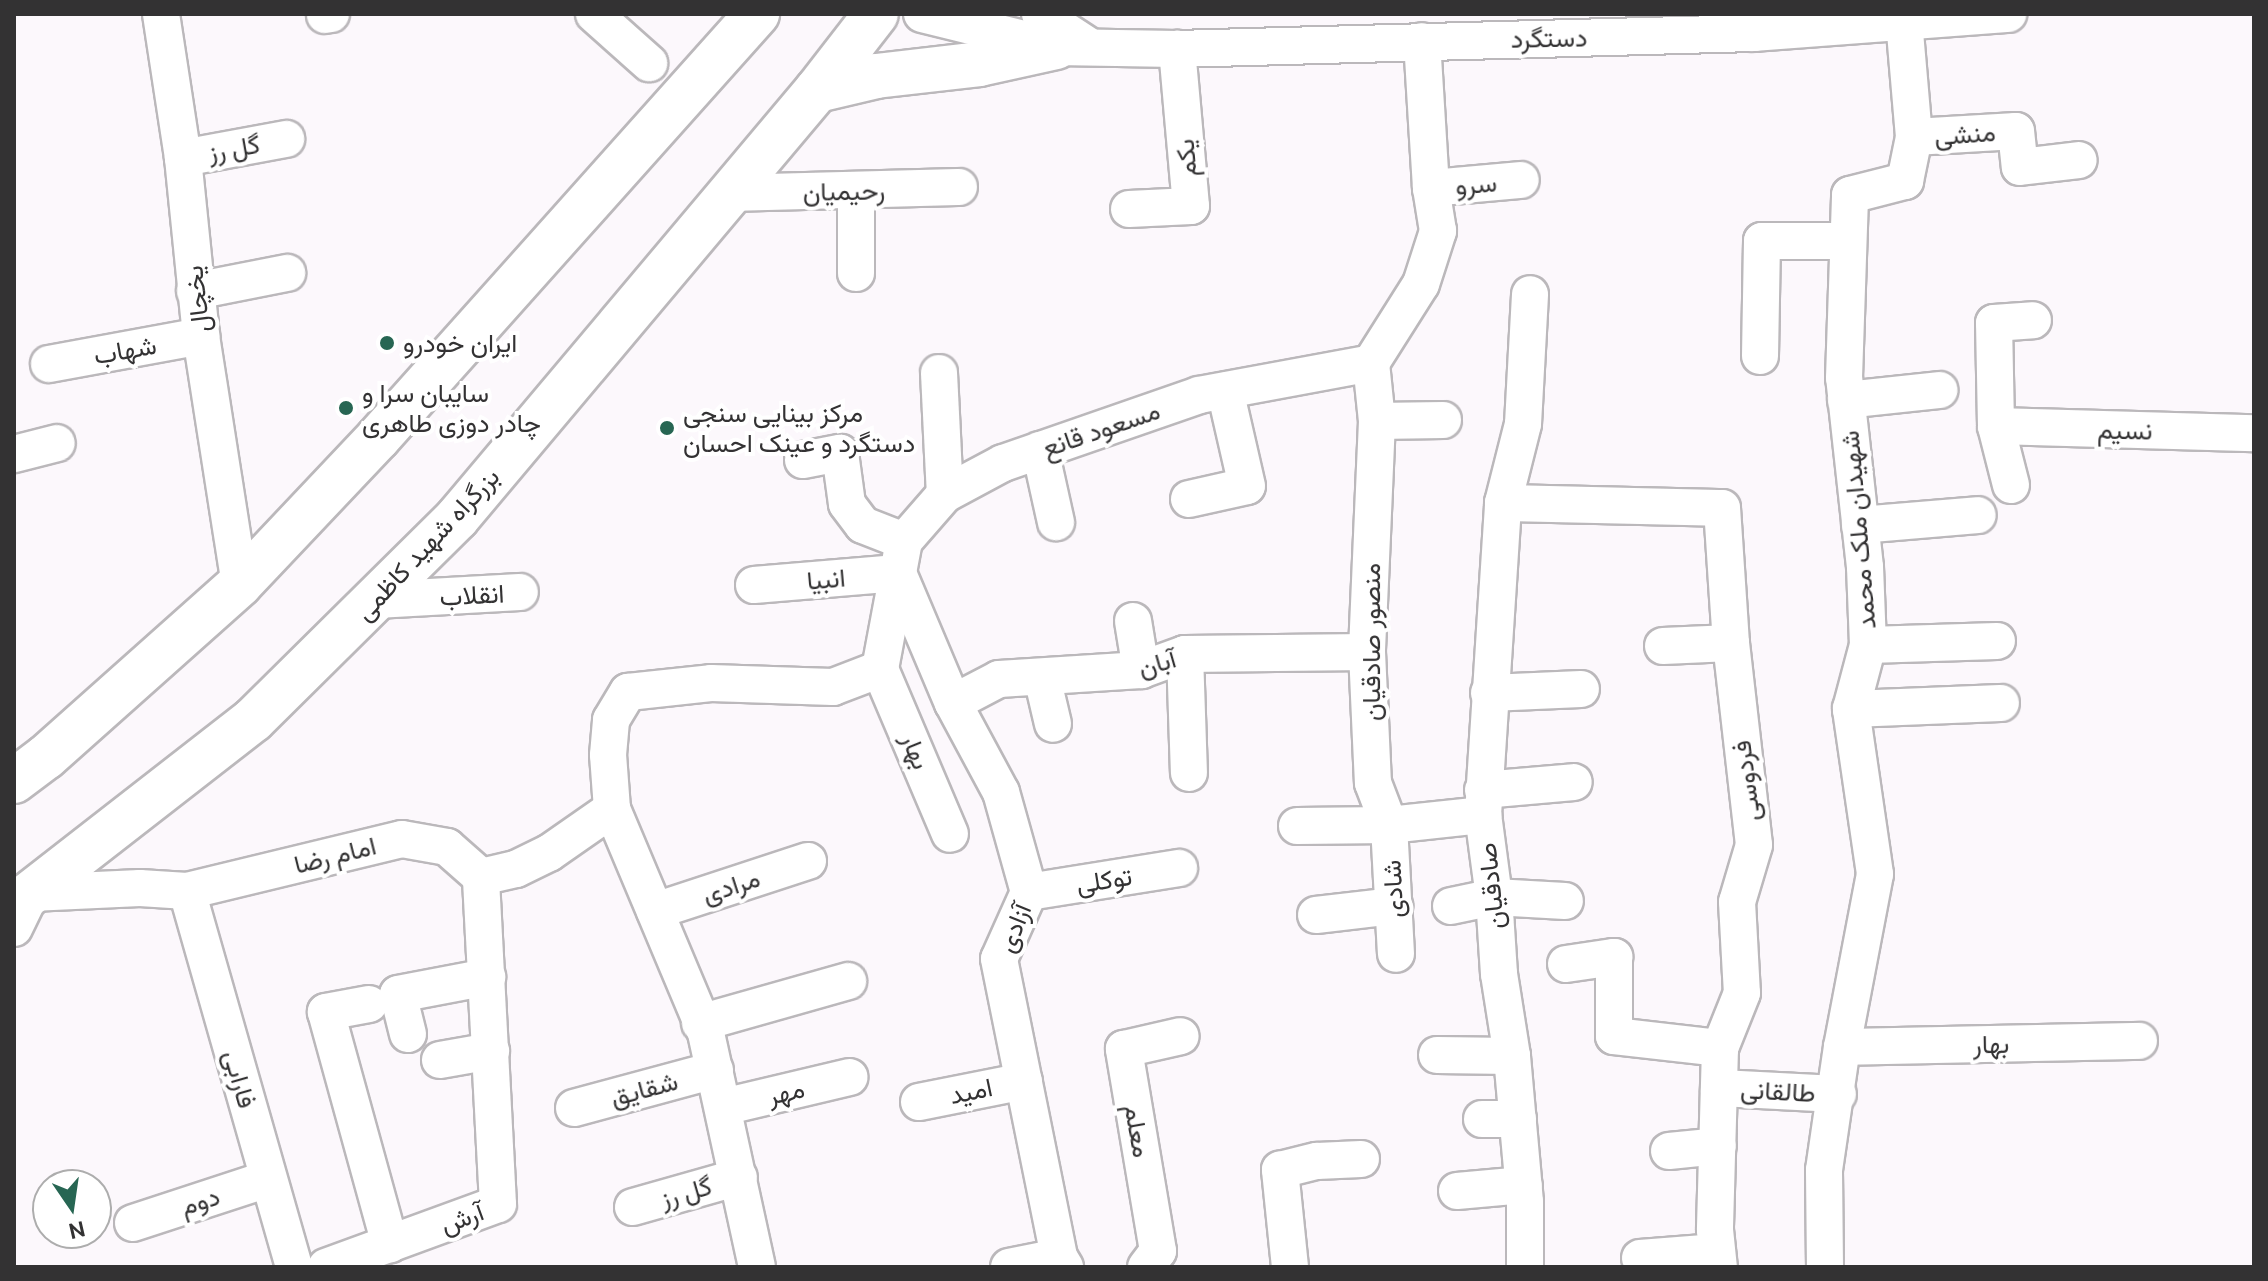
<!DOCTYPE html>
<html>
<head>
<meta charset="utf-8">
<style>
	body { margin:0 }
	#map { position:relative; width:2268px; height:1281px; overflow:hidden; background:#fcf8fc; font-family:Ubuntu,Vazirmatn,sans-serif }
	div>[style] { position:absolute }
	.roads { filter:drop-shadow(2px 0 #bbb8bb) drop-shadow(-2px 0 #bbb8bb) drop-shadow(0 2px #bbb8bb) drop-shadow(0 -2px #bbb8bb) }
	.minor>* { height:36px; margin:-18px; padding:0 18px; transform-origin:18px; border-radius:18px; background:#fff }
	.highway>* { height:44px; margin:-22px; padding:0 22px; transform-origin:22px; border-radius:22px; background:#fff }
	.dots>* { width:22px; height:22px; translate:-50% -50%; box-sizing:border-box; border:4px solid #fff; border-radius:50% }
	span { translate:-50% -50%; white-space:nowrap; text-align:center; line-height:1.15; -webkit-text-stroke:8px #fff; paint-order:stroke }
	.street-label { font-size:26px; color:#333233 }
	.poi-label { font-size:26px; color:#333233 }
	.left { translate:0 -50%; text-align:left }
	.frame { position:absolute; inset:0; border:16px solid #333233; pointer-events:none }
	.north { position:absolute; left:32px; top:1169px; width:80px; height:80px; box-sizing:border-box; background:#fff; border:2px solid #adadad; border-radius:50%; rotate:167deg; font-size:22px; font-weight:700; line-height:32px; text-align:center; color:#333233 }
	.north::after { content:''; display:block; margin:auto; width:28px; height:36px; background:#276653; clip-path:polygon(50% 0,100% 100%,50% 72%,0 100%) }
</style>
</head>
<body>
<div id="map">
	<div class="roads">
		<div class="minor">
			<i style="left:161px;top:14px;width:146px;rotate:81.3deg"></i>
			<i style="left:183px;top:158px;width:179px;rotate:84.2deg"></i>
			<i style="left:201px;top:336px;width:251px;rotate:81.1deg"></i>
			<i style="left:594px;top:14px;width:74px;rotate:41.7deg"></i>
			<i style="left:922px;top:14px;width:138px;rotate:13.8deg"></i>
			<i style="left:1056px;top:47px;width:121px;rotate:0.9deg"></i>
			<i style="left:1177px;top:49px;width:577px;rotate:-1.59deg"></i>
			<i style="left:1754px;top:33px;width:255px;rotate:-4.3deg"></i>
			<i style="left:1040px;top:14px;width:59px;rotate:33.1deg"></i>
			<i style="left:325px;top:15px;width:6px;rotate:-9deg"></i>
			<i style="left:1914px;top:137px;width:102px;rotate:-3.4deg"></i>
			<i style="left:2016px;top:131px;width:36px;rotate:84deg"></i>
			<i style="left:2020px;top:167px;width:59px;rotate:-6.8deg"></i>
			<i style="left:183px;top:158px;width:105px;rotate:-10.5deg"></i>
			<i style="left:1431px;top:188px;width:90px;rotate:-5.1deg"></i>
			<i style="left:728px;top:193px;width:231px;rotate:-1.5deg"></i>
			<i style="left:1129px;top:209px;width:62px;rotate:-2.8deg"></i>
			<i style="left:1191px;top:206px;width:158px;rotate:-95.1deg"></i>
			<i style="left:856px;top:273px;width:81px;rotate:-90deg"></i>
			<i style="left:195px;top:291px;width:94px;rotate:-11.1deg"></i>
			<i style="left:1760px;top:356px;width:115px;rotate:-89deg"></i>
			<i style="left:1762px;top:241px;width:86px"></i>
			<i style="left:1371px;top:363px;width:58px;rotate:84.1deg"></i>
			<i style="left:1377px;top:421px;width:231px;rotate:92.5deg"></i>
			<i style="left:1367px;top:652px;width:131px;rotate:87.4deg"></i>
			<i style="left:1373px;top:783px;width:45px;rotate:69.1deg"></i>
			<i style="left:1389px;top:825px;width:129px;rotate:86.9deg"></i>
			<i style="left:49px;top:364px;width:155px;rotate:-10.4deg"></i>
			<i style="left:939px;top:373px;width:121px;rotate:87.2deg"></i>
			<i style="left:1846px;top:400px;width:94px;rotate:-6.1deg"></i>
			<i style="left:1377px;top:421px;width:66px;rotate:-0.9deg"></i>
			<i style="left:1996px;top:426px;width:258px;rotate:1.6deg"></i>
			<i style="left:1040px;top:450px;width:74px;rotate:77.5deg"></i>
			<i style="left:14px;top:454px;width:44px;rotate:-14.3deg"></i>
			<i style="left:803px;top:460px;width:38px;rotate:-11deg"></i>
			<i style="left:840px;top:453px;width:51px;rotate:82.2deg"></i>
			<i style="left:847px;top:504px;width:26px;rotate:53deg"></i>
			<i style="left:863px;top:525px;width:44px;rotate:21.3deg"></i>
			<i style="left:2011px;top:485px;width:61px;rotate:-104.3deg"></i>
			<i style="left:1996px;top:426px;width:103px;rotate:-91.1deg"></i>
			<i style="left:1994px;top:323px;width:39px;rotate:-4deg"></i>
			<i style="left:1189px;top:499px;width:59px;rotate:-12.6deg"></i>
			<i style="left:1247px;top:486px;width:98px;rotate:-102.9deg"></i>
			<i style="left:1503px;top:503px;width:219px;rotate:1.3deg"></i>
			<i style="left:1722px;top:508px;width:135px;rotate:86.2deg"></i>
			<i style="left:1731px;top:643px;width:203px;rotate:83.5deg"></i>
			<i style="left:1754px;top:845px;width:59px;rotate:106.6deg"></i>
			<i style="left:1737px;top:902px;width:91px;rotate:86.9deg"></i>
			<i style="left:1742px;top:993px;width:59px;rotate:111.8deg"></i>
			<i style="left:1720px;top:1048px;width:182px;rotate:91.6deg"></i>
			<i style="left:1715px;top:1230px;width:37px;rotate:84deg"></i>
			<i style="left:1860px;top:525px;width:118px;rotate:-4.8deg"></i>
			<i style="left:754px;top:585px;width:144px;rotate:-4.8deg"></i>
			<i style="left:898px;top:573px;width:141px;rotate:67.1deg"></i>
			<i style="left:953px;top:703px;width:101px;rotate:61.7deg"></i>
			<i style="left:1001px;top:792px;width:104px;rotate:74.4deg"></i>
			<i style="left:1029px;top:892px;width:73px;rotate:114.1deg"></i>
			<i style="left:999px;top:959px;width:304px;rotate:78.6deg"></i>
			<i style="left:376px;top:600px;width:144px;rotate:-3.2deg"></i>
			<i style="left:1133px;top:621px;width:50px;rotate:80.7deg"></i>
			<i style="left:1868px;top:645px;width:129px;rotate:-1.8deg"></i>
			<i style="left:1663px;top:646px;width:68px;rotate:-2.5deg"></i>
			<i style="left:1185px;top:654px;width:119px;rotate:88.1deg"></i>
			<i style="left:880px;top:669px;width:179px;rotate:67deg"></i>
			<i style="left:1042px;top:677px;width:48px;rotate:76.8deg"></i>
			<i style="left:1489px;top:693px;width:92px;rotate:-2.5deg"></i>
			<i style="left:953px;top:703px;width:52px;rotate:-27.6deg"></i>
			<i style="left:999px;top:679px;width:142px;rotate:-3.6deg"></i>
			<i style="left:1141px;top:670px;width:47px;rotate:-20deg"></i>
			<i style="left:1185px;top:654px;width:182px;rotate:-0.6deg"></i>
			<i style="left:1851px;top:709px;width:150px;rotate:-2.3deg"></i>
			<i style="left:1483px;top:790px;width:91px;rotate:-5deg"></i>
			<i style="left:612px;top:809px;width:243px;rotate:67.2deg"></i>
			<i style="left:706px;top:1033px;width:239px;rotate:77.7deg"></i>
			<i style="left:1297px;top:826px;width:92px;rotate:-0.6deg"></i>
			<i style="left:1389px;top:825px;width:95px;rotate:-6.1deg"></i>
			<i style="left:187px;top:891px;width:391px;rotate:74.1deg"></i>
			<i style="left:1029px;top:892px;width:152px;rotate:-9.1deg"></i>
			<i style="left:1451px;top:906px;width:44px;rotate:-11.8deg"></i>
			<i style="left:1494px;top:897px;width:71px;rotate:3.2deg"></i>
			<i style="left:655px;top:911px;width:161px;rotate:-18.1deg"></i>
			<i style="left:1316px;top:915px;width:79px;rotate:-6.6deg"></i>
			<i style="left:14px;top:928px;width:39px;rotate:-64deg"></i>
			<i style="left:31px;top:893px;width:109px;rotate:-2.6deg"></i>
			<i style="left:140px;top:888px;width:47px;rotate:3.7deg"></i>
			<i style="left:187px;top:891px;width:221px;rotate:-13.6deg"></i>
			<i style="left:402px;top:839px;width:46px;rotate:10.1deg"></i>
			<i style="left:447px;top:847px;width:45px;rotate:41.4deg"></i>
			<i style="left:481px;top:877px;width:36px;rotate:-13deg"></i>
			<i style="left:516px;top:869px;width:37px;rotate:-26deg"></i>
			<i style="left:549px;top:853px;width:77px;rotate:-34.9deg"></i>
			<i style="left:612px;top:809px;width:54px;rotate:-94.2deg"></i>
			<i style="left:608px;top:755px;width:35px;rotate:-85deg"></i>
			<i style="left:611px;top:720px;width:33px;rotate:-59deg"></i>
			<i style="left:628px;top:692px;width:83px;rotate:-6.2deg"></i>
			<i style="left:711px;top:683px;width:122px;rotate:1.9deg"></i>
			<i style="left:833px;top:687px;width:50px;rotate:-21deg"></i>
			<i style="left:880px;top:669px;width:130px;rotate:-79.4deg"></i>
			<i style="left:904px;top:541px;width:62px;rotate:-48.9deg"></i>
			<i style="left:945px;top:494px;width:66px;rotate:-28.1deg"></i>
			<i style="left:1003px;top:463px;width:207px;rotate:-19.1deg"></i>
			<i style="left:1199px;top:395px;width:175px;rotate:-10.5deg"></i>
			<i style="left:1371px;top:363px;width:93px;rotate:-57.7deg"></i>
			<i style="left:1421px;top:284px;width:56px;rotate:-72.2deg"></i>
			<i style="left:1438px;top:231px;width:44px;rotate:-99.2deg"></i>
			<i style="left:1431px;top:188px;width:147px;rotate:-93.5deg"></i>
			<i style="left:1566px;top:964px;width:49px;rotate:-8.3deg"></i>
			<i style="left:1614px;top:957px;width:79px;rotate:90deg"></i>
			<i style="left:1614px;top:1036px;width:107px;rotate:6.5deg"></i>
			<i style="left:369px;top:1004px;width:44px;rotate:169.5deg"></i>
			<i style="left:326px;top:1012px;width:241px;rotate:74.6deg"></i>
			<i style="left:700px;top:1023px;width:154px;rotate:-15.8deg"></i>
			<i style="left:408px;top:1034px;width:41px;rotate:-104deg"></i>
			<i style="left:398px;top:994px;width:91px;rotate:-10.8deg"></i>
			<i style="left:1842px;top:1047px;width:297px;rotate:-1.2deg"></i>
			<i style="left:1437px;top:1055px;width:75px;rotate:0.8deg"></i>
			<i style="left:440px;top:1060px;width:52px;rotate:-10deg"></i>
			<i style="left:1719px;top:1088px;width:119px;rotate:2.9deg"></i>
			<i style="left:919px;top:1102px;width:107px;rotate:-11.3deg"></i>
			<i style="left:723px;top:1107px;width:130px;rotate:-13.3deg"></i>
			<i style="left:574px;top:1108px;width:146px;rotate:-15.1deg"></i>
			<i style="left:1482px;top:1119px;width:36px"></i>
			<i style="left:1669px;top:1151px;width:49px;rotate:-5.8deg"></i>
			<i style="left:1457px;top:1191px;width:67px;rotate:-5.1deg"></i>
			<i style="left:633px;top:1207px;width:110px;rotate:-15.8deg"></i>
			<i style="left:133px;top:1223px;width:142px;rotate:-18.1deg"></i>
			<i style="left:1640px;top:1258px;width:77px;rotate:-4.5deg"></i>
			<i style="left:326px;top:1267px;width:183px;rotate:-20.1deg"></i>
			<i style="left:498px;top:1204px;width:327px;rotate:-93deg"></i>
			<i style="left:1009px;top:1267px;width:51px;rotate:-11.3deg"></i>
			<i style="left:1059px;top:1257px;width:12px;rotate:59deg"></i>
			<i style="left:1146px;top:1267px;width:20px;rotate:-53deg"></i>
			<i style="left:1158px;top:1251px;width:205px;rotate:-99.6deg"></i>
			<i style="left:1124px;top:1049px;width:58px;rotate:-12.8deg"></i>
			<i style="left:1290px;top:1267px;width:98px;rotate:-95.9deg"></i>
			<i style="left:1280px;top:1170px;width:38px;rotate:-14deg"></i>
			<i style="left:1317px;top:1161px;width:44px;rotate:-2.6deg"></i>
			<i style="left:1525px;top:1267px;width:65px;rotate:-90deg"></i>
			<i style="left:1525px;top:1202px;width:147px;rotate:-95.1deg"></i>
			<i style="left:1512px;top:1056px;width:83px;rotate:-99deg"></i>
			<i style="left:1499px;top:974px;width:77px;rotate:-93.7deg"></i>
			<i style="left:1494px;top:897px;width:83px;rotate:-97.6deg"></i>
			<i style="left:1483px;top:815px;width:313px;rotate:-86.3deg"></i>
			<i style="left:1503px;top:503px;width:81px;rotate:-75.8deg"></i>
			<i style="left:1523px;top:424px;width:130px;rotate:-86.9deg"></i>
			<i style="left:1825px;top:1267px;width:97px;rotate:-90.6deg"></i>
			<i style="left:1824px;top:1170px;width:124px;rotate:-81.7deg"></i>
			<i style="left:1842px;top:1047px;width:176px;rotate:-79.2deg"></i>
			<i style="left:1875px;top:874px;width:167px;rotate:-98.3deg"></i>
			<i style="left:1851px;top:709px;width:66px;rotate:-75.1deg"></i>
			<i style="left:1868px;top:645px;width:78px;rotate:-92.2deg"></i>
			<i style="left:1865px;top:567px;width:190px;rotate:-96.3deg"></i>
			<i style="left:1844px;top:378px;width:183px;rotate:-88.1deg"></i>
			<i style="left:1850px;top:195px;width:57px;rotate:-14.3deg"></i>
			<i style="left:1905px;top:181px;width:45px;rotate:-78.4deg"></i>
			<i style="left:1914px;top:137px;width:116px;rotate:-94.9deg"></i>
		</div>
		<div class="highway">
			<i style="left:817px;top:90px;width:61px;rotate:-13.3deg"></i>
			<i style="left:876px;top:76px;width:104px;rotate:-6.6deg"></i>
			<i style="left:979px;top:64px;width:79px;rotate:-12.4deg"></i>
			<i style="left:14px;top:781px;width:40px;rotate:-37deg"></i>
			<i style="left:46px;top:757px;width:260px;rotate:-41.7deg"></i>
			<i style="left:240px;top:584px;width:201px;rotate:-46.6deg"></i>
			<i style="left:378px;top:438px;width:569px;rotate:-48.21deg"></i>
			<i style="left:14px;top:906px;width:303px;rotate:-37.9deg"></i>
			<i style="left:253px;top:720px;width:287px;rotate:-44.7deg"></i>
			<i style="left:457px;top:518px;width:559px;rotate:-49.93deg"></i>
			<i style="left:817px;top:90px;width:96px;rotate:-52.2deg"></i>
		</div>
	</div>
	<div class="dots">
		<i style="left:387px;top:343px;background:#276653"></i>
		<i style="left:346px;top:408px;background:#276653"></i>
		<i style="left:667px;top:428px;background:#276653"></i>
	</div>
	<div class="street-label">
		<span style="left:1549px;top:38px;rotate:-1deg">دستگرد</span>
		<span style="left:1965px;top:134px;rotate:-4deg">منشی</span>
		<span style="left:234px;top:148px;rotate:-10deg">گل رز</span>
		<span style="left:1186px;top:158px;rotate:-95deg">یکم</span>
		<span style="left:1476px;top:184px;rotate:-5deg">سرو</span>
		<span style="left:844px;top:191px;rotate:-1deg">رحیمیان</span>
		<span style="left:197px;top:299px;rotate:-97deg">یخچال</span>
		<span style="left:125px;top:350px;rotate:-10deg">شهاب</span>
		<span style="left:1101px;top:429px;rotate:-19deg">مسعود قانع</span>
		<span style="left:2125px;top:430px;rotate:1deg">نسیم</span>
		<span style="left:1858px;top:530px;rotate:-95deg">شهیدان ملک محمد</span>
		<span style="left:427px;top:544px;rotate:-47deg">بزرگراه شهید کاظمی</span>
		<span style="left:826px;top:579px;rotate:-5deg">انبیا</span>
		<span style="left:472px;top:595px;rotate:-3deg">انقلاب</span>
		<span style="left:1371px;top:642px;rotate:-90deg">منصور صادقیان</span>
		<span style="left:1157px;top:663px;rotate:-16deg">آبان</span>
		<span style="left:916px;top:751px;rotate:68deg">بهار</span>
		<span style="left:1746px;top:781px;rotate:-97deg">فردوسی</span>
		<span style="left:335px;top:855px;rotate:-14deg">امام رضا</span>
		<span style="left:1104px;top:880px;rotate:-9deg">توکلی</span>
		<span style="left:731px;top:886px;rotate:-18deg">مرادی</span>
		<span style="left:1491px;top:886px;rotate:-96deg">صادقیان</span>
		<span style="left:1393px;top:889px;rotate:-93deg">شادی</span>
		<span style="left:1014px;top:928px;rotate:-68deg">آزادی</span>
		<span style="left:1991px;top:1044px;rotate:-1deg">بهار</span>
		<span style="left:240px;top:1079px;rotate:74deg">فارابی</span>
		<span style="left:644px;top:1089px;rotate:-15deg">شقایق</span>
		<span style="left:971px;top:1091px;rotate:-12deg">امید</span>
		<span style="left:1778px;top:1091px;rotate:3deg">طالقانی</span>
		<span style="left:786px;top:1092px;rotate:-13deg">مهر</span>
		<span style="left:1138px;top:1131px;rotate:80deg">معلم</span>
		<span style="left:686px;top:1192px;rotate:-16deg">گل رز</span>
		<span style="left:200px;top:1201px;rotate:-18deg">دوم</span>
		<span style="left:462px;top:1218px;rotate:-20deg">آرش</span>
	</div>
	<div class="poi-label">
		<span class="left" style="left:403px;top:343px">ایران خودرو</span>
		<span class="left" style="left:362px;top:408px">سایبان سرا و<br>چادر دوزی طاهری</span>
		<span class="left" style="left:683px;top:428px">مرکز بینایی سنجی<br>دستگرد و عینک احسان</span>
	</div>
	<div class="frame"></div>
	<div class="north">N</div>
</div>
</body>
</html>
